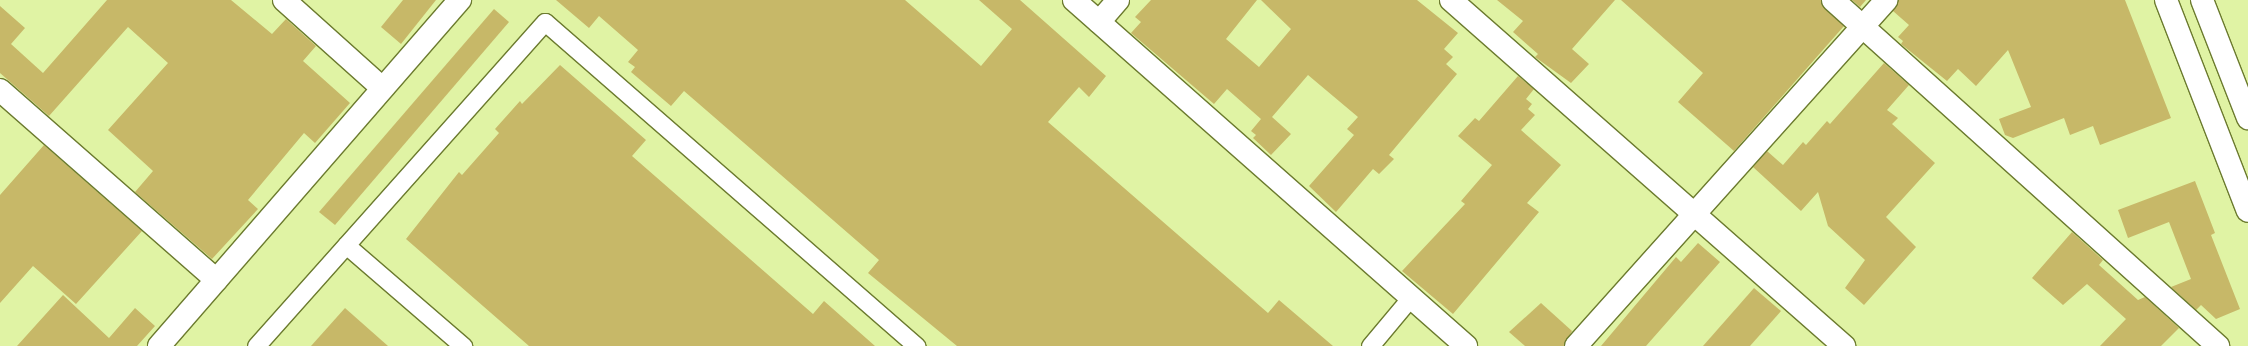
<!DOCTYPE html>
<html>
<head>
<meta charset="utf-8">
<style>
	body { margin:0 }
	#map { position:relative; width:2248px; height:346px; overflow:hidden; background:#e0f3a4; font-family:"IBM Plex Sans",sans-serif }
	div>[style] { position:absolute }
	.building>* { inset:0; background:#c7b868 }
	.roads { filter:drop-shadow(1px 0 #6c7b2f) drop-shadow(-1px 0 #6c7b2f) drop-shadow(0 1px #6c7b2f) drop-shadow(0 -1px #6c7b2f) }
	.lane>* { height:17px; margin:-8.5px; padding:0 8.5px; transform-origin:8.5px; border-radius:8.5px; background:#fff }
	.street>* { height:22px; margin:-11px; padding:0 11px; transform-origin:11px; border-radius:11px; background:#fff }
	.secondary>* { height:22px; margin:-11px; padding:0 11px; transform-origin:11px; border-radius:11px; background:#fff }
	span { translate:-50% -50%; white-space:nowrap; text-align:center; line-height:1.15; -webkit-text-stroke:3px #fff; paint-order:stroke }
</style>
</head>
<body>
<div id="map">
	<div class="building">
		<i style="clip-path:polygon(107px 0,231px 0,272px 34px,286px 19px,316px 46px,303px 61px,350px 103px,315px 143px,304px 133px,248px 200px,258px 209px,212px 259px,135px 192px,153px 171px,108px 130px,168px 63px,128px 27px,49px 116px,0 73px,0 6px,25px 28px,11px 44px,43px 73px)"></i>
		<i style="clip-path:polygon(403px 0,436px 0,401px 44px,381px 27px)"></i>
		<i style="clip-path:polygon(556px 0,905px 0,981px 66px,1012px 29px,979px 0,1020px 0,1106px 76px,1089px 97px,1079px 87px,1048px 122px,1268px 313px,1279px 300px,1333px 346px,957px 346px,868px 273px,879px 260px,684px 91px,671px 106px,631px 72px,635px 67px,628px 62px,638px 50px,599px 16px,589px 28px)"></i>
		<i style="clip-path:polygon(1151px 0,1257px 0,1226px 39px,1259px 67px,1291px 29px,1261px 0,1417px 0,1458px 33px,1444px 49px,1453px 57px,1446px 64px,1457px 74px,1389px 155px,1394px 159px,1379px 174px,1373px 169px,1336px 212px,1309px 186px,1354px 135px,1347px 129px,1358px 117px,1308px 75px,1272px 117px,1291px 134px,1271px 155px,1253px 138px,1256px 135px,1251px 131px,1261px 119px,1227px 89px,1214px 104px,1131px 33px,1141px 22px,1135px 17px)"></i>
		<i style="clip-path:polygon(1497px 0,1615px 0,1572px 49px,1589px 64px,1571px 83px,1535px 57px,1538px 54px,1513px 32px,1523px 21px)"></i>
		<i style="clip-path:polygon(1621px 0,1821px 0,1825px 9px,1844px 26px,1734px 151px,1678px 102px,1703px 73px)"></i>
		<i style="clip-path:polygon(1852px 0,1866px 0,1860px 7px)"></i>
		<i style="clip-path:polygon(1898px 0,2125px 0,2171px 118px,2100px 145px,2093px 126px,2070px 135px,2064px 118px,2013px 138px,2005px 135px,1999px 119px,2031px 107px,2008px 50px,1976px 86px,1958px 69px,1947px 81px,1901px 44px,1903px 41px,1898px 37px,1909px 25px,1893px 11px)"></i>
		<i style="clip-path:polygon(494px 9px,509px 22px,335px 225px,319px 212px)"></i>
		<i style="clip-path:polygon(1884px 63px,1909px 85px,1887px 110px,1898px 118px,1892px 124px,1935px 163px,1886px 217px,1916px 247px,1864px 305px,1845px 288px,1865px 260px,1828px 226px,1818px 192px,1801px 211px,1753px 167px,1767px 151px,1783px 165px,1803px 142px,1806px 145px,1827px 121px,1830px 124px)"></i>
		<i style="clip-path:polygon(560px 65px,646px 140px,632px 156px,813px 314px,824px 301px,875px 346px,529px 346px,406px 239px,459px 172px,462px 175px,499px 133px,495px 129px,520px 101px,522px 104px)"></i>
		<i style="clip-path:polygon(1518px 76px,1534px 89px,1526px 99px,1532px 104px,1528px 109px,1535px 115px,1521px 130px,1561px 165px,1527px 203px,1539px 212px,1453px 314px,1402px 271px,1465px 204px,1461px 201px,1492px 165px,1458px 136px,1475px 118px,1479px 121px)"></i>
		<i style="clip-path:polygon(44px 145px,142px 231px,76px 304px,33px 266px,0 303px,0 195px)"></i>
		<i style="clip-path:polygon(2195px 181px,2215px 233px,2211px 235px,2240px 309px,2216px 319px,2201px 305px,2196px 310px,2171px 287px,2191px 279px,2169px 222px,2128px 238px,2118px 210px)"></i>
		<i style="clip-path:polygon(2072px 232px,2103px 260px,2099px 265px,2138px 300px,2145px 297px,2179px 328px,2161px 346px,2100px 346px,2126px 319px,2087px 284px,2063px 305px,2032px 278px)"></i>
		<i style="clip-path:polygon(1698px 243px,1720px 262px,1646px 346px,1601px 346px,1676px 257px,1681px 262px)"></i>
		<i style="clip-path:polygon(1754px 288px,1781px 311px,1750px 346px,1703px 346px)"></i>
		<i style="clip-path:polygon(63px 295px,109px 338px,135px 308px,155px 326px,137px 346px,17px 346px)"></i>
		<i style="clip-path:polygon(1541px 303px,1572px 331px,1564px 346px,1525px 346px,1509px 332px)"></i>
		<i style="clip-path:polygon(345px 308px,388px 346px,311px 346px)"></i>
	</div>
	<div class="roads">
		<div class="lane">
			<i style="left:346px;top:245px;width:155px;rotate:40.8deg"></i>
			<i style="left:256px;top:346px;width:434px;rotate:-48.3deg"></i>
			<i style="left:545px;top:22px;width:493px;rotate:41.1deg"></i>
			<i style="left:1370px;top:346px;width:64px;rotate:-50.1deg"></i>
		</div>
		<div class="street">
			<i style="left:284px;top:0;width:132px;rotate:41.9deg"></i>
			<i style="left:1074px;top:0;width:523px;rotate:41.43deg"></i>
			<i style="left:1451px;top:0;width:524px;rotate:41.36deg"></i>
			<i style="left:1833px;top:0;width:518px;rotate:41.95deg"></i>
			<i style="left:1099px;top:22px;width:29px;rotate:-49deg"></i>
			<i style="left:0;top:90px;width:288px;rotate:41.3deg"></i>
			<i style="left:159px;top:346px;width:459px;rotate:-49deg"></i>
			<i style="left:1576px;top:346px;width:465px;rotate:-48.1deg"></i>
		</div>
		<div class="secondary">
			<i style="left:2166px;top:0;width:226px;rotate:68.8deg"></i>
			<i style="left:2202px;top:0;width:127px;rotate:68.7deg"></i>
		</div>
	</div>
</div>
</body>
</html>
